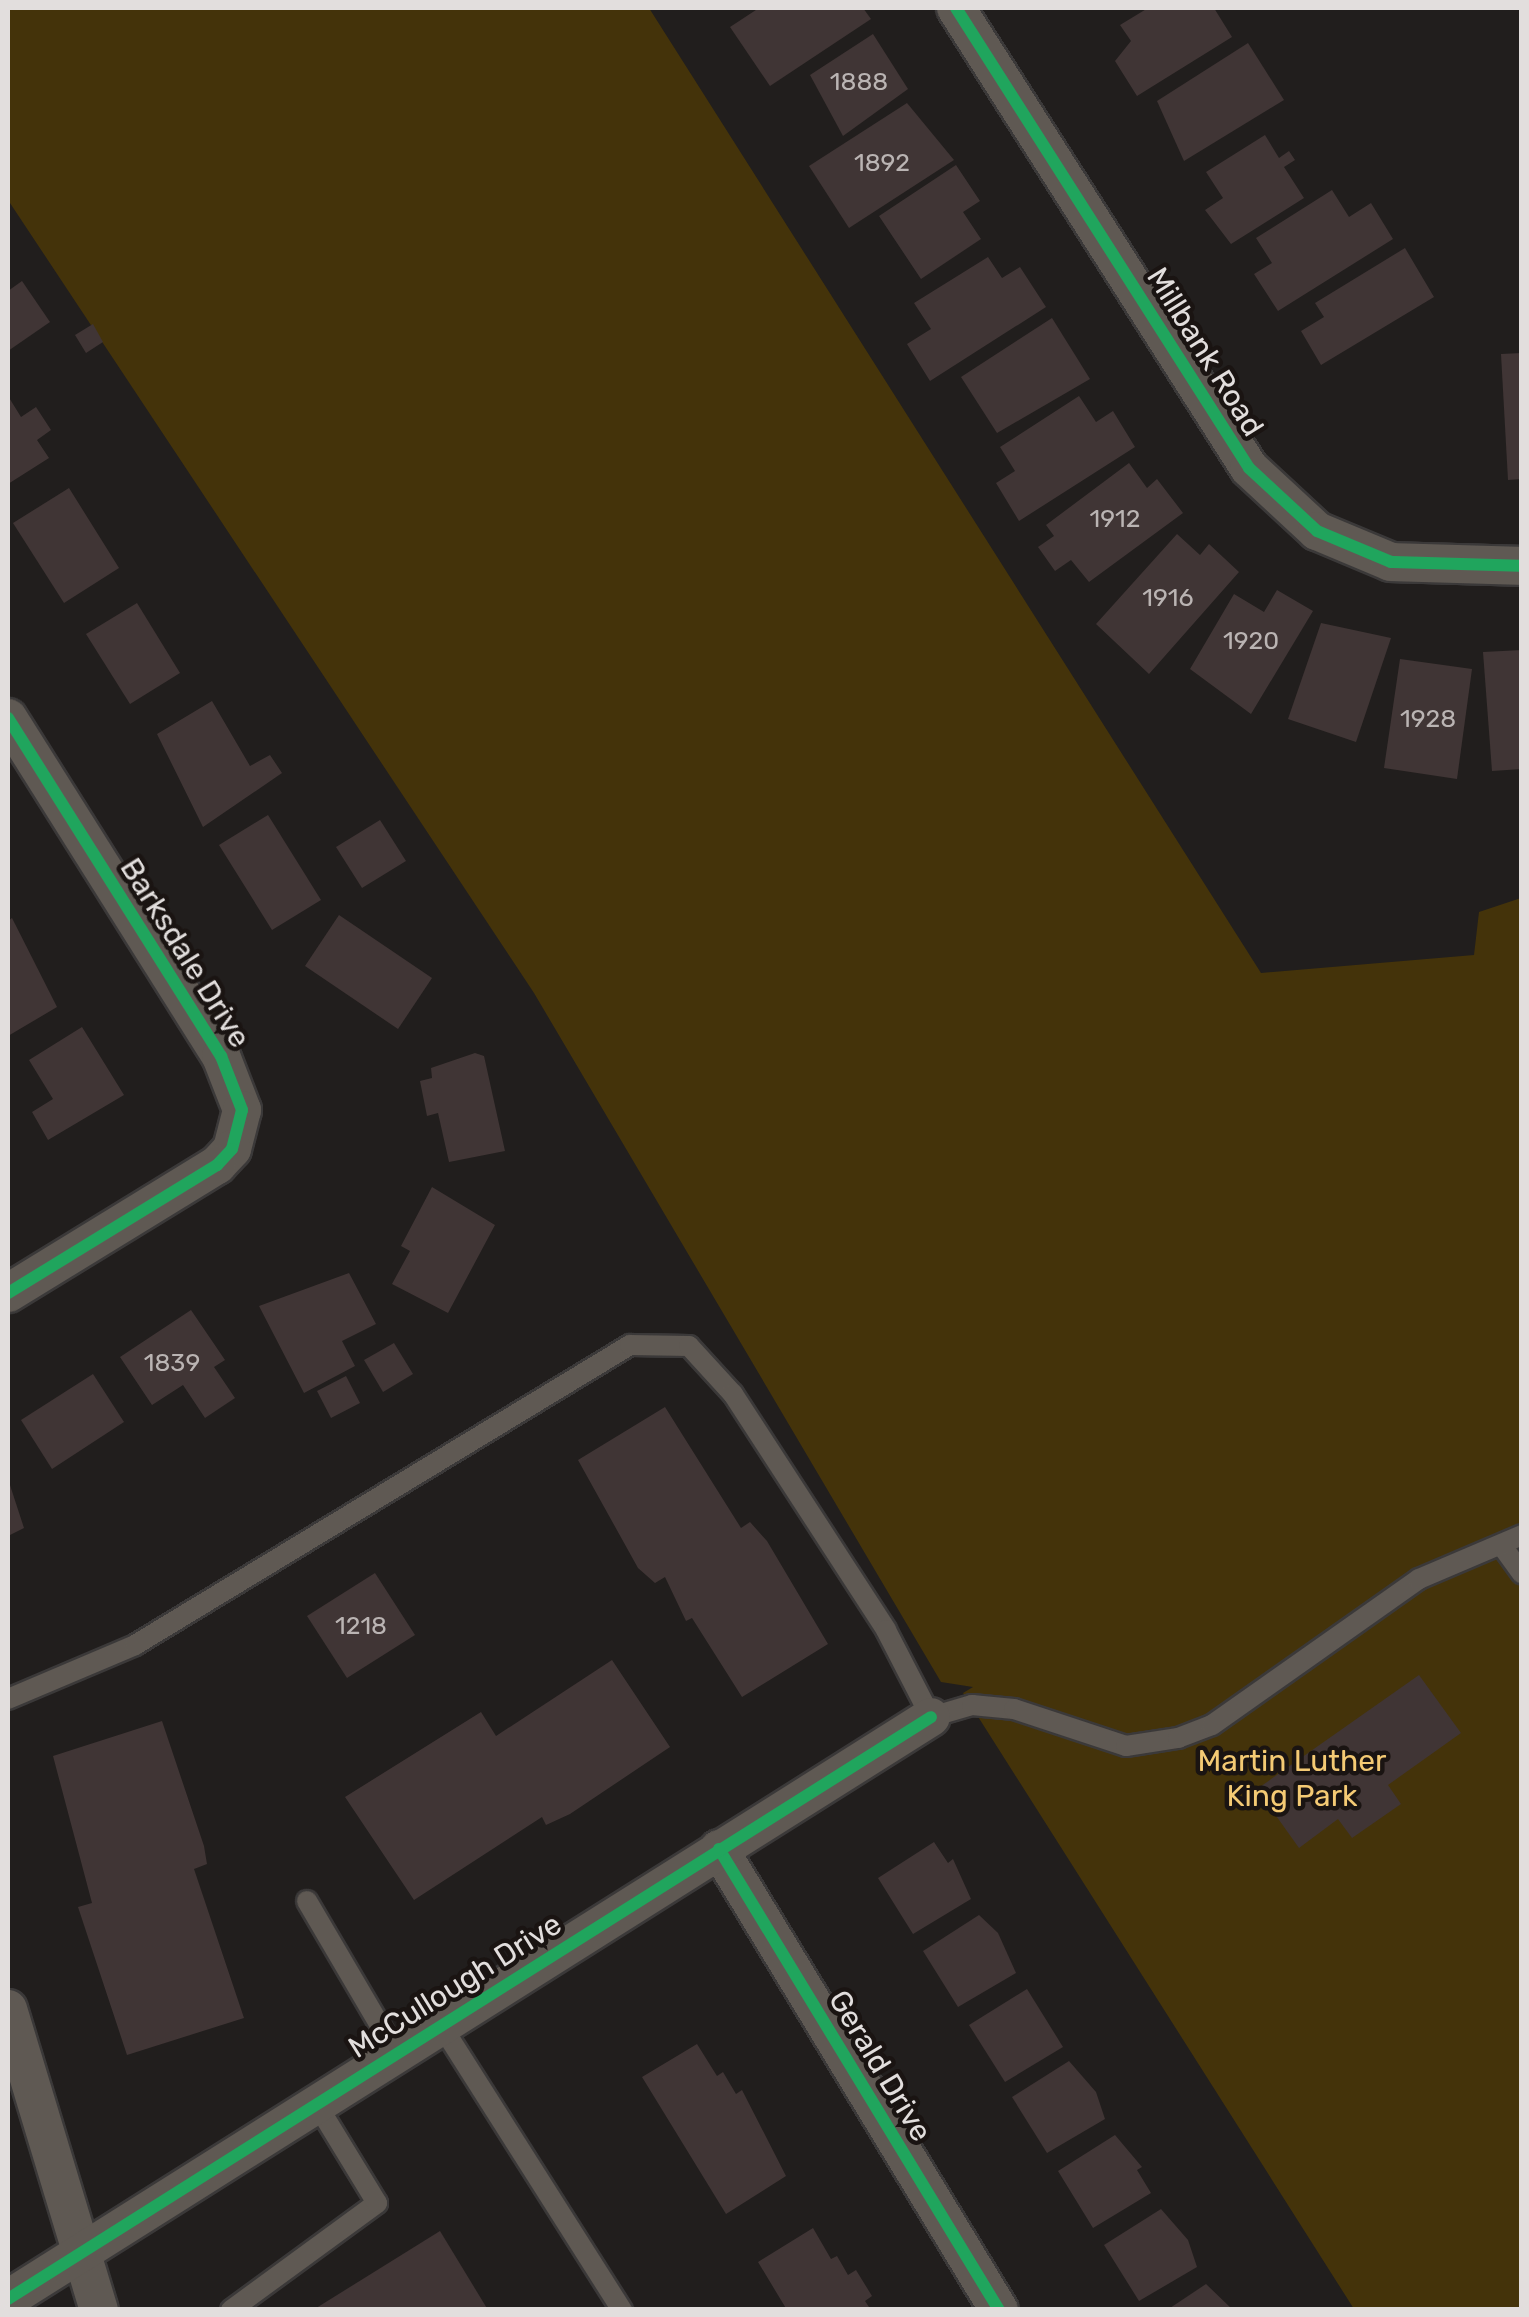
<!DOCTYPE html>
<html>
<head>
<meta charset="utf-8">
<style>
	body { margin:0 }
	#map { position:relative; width:1529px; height:2317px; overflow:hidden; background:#211e1d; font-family:Rubik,sans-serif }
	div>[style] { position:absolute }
	.green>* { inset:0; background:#44330a }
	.building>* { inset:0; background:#403535 }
	.roads { filter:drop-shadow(2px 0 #3b3939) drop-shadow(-2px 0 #3b3939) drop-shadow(0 2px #3b3939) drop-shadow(0 -2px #3b3939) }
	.lane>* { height:20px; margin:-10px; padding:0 10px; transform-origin:10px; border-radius:10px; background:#5f5953 }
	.street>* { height:38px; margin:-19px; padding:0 19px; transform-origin:19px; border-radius:19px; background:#5f5953 }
	.cycleway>* { height:12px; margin:-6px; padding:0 6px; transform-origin:6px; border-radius:6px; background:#20a55d }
	span { translate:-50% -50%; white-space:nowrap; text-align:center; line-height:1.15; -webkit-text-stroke:9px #1a1412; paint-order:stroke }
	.number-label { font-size:25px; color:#bab4b3 }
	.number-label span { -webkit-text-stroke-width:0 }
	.street-label { font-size:30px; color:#e2dedd }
	.park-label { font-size:30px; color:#f4ca74 }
	.frame { position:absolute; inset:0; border:10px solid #e2dedd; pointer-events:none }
</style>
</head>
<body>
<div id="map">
	<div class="green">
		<i style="clip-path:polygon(8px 8px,649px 8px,1261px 973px,1474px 955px,1479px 912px,1521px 898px,1521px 2309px,1354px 2309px,963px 1693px,973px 1687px,941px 1682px,534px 993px,8px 200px)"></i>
	</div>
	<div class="building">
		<i style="clip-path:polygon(759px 8px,863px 8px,871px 19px,770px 86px,730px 27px)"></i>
		<i style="clip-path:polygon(1148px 8px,1214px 8px,1232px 37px,1137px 96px,1115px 61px,1131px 41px,1120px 25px)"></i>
		<i style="clip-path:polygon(873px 34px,908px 89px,843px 136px,810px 75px)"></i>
		<i style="clip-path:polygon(1248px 43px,1284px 100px,1184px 161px,1157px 101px)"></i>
		<i style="clip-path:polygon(907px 103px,954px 160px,849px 228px,809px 166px)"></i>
		<i style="clip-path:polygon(1265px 135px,1279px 158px,1289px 151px,1295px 160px,1284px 167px,1304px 198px,1231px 244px,1205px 210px,1223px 198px,1206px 172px)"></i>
		<i style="clip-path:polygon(956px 165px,980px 201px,963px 212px,981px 239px,921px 279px,879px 216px)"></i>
		<i style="clip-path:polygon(1332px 190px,1349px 217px,1371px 203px,1393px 239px,1278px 311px,1254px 274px,1272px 263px,1256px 238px)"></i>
		<i style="clip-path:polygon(1405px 248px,1434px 297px,1321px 365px,1301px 331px,1324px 317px,1315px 303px)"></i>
		<i style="clip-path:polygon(988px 257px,1002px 278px,1020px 267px,1046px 307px,930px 381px,907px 344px,931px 329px,914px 303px)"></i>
		<i style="clip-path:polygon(22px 281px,50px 322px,8px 351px,8px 291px)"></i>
		<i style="clip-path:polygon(1052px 318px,1090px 379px,997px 433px,961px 377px)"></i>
		<i style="clip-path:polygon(93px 324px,103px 342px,86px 353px,75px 335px)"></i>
		<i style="clip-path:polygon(1522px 353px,1522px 479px,1508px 480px,1501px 354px)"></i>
		<i style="clip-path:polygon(8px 396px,21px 417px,36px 407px,51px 430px,37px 440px,49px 458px,8px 484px)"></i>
		<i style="clip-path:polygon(1079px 396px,1096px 422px,1113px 411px,1135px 447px,1019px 521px,996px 483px,1015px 471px,1000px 447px)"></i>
		<i style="clip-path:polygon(1129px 463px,1147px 488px,1157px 479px,1183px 513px,1089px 582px,1071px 560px,1055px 571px,1038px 547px,1054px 536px,1046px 525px)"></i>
		<i style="clip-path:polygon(69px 488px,119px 568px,64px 603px,13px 523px)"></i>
		<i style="clip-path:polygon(1177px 534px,1200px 555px,1209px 544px,1239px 572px,1149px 674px,1096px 624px)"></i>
		<i style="clip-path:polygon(1277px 590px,1313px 611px,1251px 714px,1190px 669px,1234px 594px,1264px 612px)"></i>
		<i style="clip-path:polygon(137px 603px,180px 673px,130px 704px,86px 634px)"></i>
		<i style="clip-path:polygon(1321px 623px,1391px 638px,1356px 742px,1288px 719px)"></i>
		<i style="clip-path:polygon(1522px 650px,1522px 769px,1492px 771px,1483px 652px)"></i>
		<i style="clip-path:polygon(1400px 659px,1472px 669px,1457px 779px,1384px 768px)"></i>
		<i style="clip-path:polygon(212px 701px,250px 766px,270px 755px,282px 773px,203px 827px,157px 734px)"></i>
		<i style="clip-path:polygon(268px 815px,321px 900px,272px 930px,219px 845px)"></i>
		<i style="clip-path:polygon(380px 820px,406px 861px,362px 888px,336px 847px)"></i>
		<i style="clip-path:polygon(339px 915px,432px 978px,398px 1029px,305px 966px)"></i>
		<i style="clip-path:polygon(12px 918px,57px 1007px,8px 1036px,8px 921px)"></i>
		<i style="clip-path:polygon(82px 1027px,124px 1095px,48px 1140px,32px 1112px,53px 1099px,29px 1060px)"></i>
		<i style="clip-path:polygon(475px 1053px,484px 1056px,505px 1151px,449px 1162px,438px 1113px,427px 1116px,420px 1081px,432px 1078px,431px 1068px)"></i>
		<i style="clip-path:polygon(432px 1187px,495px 1225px,448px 1313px,392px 1284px,410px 1251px,401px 1246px)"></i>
		<i style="clip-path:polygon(349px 1273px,376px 1324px,342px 1341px,355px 1366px,304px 1393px,259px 1306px)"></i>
		<i style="clip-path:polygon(191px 1310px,225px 1360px,214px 1367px,235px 1398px,205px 1418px,183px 1385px,152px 1405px,120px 1357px)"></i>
		<i style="clip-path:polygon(394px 1343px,413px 1374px,383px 1392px,364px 1360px)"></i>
		<i style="clip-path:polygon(93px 1374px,124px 1422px,52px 1469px,21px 1420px)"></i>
		<i style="clip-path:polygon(346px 1376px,360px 1403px,331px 1418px,317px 1391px)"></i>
		<i style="clip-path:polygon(665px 1407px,741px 1528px,750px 1522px,767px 1541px,828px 1644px,742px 1697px,692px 1618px,686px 1621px,665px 1577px,655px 1583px,638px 1568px,578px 1460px)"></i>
		<i style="clip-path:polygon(8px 1479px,24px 1528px,8px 1536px)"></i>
		<i style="clip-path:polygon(375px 1573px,415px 1635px,347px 1678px,307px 1616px)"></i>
		<i style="clip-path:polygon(612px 1660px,670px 1747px,570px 1814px,546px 1825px,542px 1817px,414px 1900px,345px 1797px,481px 1712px,496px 1736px)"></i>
		<i style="clip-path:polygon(1419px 1675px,1461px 1733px,1388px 1785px,1401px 1804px,1352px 1838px,1338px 1819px,1299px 1848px,1257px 1789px)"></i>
		<i style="clip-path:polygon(162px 1721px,204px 1846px,207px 1864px,194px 1869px,244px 2018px,127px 2055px,78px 1907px,92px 1903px,53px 1756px)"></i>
		<i style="clip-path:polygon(934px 1842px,948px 1863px,953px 1859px,971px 1899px,913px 1934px,878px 1878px)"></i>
		<i style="clip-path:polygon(979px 1915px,998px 1933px,1016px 1973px,958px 2007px,923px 1951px)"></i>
		<i style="clip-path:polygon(1027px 1989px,1063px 2047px,1005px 2082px,969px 2025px)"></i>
		<i style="clip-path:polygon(697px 2044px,717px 2076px,723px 2072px,736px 2094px,742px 2090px,786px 2176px,726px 2214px,642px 2077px)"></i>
		<i style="clip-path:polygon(1069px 2061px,1096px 2092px,1105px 2119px,1047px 2153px,1012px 2097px)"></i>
		<i style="clip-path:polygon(1115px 2135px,1142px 2167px,1137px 2170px,1151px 2193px,1093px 2228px,1058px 2171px)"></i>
		<i style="clip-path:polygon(1161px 2209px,1188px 2240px,1197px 2267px,1139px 2301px,1104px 2245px)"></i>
		<i style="clip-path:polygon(813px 2228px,831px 2259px,837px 2256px,848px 2275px,856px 2270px,872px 2296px,865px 2301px,871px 2310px,787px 2310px,758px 2262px)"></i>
		<i style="clip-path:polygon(440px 2231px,488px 2310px,313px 2310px)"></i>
		<i style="clip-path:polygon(1206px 2284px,1233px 2310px,1167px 2310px)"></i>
	</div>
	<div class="roads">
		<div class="lane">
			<i style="left:1502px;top:1546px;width:34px;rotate:54deg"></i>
			<i style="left:8px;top:1699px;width:138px;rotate:-23deg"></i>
			<i style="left:135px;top:1645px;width:579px;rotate:-31.22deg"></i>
			<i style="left:630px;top:1345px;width:59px;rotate:1deg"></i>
			<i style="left:689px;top:1346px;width:65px;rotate:47.5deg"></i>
			<i style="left:733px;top:1394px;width:281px;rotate:57deg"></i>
			<i style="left:886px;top:1630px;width:98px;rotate:62.7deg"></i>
			<i style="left:931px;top:1717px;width:43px;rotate:-16.3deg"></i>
			<i style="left:972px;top:1705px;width:42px;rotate:5.4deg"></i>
			<i style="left:1014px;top:1709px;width:118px;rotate:18.3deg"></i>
			<i style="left:1126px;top:1746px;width:53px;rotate:-8.7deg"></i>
			<i style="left:1178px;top:1738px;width:36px;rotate:-21deg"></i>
			<i style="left:1212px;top:1725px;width:253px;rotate:-35.2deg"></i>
			<i style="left:1419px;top:1579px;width:112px;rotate:-23.1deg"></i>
			<i style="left:307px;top:1901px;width:176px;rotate:59.6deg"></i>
			<i style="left:441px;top:2025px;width:338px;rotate:57.6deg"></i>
			<i style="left:231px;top:2310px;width:181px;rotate:-36.2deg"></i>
			<i style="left:377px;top:2203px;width:117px;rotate:-121.4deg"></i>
		</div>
		<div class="street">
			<i style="left:956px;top:8px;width:545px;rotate:57.5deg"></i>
			<i style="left:1249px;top:468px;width:93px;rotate:42.8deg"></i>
			<i style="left:1317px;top:531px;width:80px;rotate:22.7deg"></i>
			<i style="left:1391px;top:562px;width:131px;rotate:1.7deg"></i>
			<i style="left:8px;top:718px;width:400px;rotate:57.8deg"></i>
			<i style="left:221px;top:1056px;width:58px;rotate:68.7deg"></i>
			<i style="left:242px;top:1110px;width:40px;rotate:104.4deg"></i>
			<i style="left:232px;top:1149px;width:22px;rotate:133deg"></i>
			<i style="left:217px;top:1165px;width:245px;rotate:148.5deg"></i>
			<i style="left:719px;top:1849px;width:539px;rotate:58.73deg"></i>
			<i style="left:8px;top:2009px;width:314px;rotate:73.2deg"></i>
			<i style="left:8px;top:2299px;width:1091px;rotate:-32.23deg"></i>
		</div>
	</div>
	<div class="cycleway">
		<i style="left:956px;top:8px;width:545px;rotate:57.5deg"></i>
		<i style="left:1249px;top:468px;width:93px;rotate:42.8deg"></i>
		<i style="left:1317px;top:531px;width:80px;rotate:22.7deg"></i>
		<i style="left:1391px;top:562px;width:131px;rotate:1.7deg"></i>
		<i style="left:8px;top:718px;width:400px;rotate:57.8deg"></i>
		<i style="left:221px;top:1056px;width:58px;rotate:68.7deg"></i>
		<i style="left:242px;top:1110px;width:40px;rotate:104.4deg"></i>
		<i style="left:232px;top:1149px;width:22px;rotate:133deg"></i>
		<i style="left:217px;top:1165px;width:245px;rotate:148.5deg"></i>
		<i style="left:719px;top:1849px;width:539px;rotate:58.73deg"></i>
		<i style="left:8px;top:2299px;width:1091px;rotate:-32.23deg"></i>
	</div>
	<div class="number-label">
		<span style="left:859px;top:82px">1888</span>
		<span style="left:882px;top:163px">1892</span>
		<span style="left:1115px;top:519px">1912</span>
		<span style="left:1168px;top:598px">1916</span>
		<span style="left:1251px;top:641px">1920</span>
		<span style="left:1428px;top:719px">1928</span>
		<span style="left:172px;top:1363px">1839</span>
		<span style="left:361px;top:1626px">1218</span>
	</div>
	<div class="street-label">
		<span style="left:1205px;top:352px;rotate:58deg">Millbank Road</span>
		<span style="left:185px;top:953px;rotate:58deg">Barksdale Drive</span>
		<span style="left:455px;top:1986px;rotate:-32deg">McCullough Drive</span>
		<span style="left:880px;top:2066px;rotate:59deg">Gerald Drive</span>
	</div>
	<div class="park-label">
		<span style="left:1292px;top:1778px">Martin Luther<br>King Park</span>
	</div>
	<div class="frame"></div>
</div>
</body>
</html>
